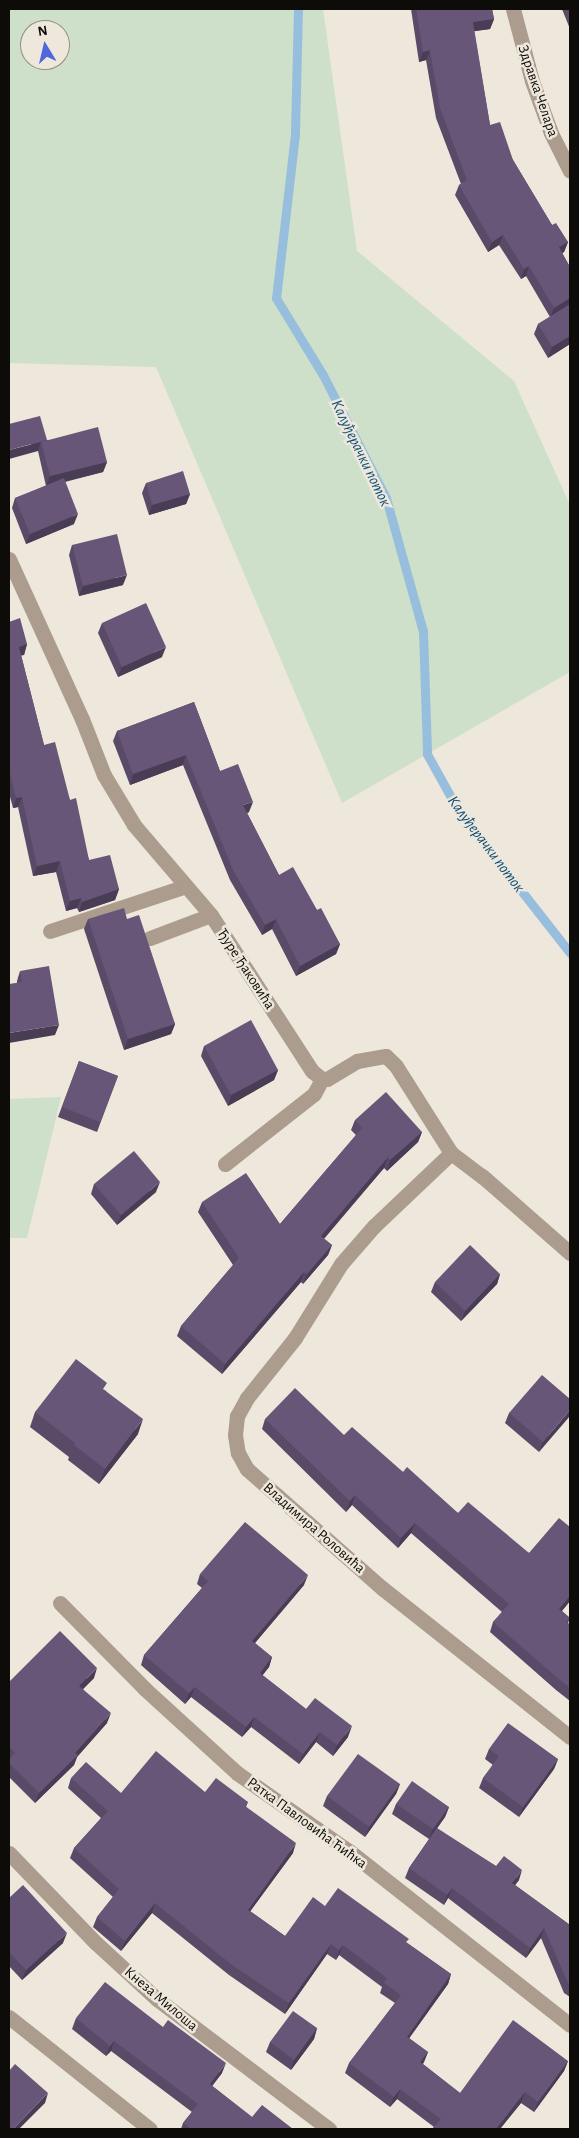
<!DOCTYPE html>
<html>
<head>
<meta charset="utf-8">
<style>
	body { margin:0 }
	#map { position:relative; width:579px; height:2138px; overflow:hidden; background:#ede7dc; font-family:"Alegreya Sans",sans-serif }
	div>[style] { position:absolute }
	.green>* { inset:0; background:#cee0c9 }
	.stream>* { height:9px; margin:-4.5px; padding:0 4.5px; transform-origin:4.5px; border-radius:4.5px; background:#97bedc }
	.minor>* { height:15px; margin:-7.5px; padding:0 7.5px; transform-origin:7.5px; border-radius:7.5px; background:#ac9c8e }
	.wall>* { inset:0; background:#594a68 }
	.shaded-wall>* { inset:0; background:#493c55 }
	.building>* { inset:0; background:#685679 }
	span { translate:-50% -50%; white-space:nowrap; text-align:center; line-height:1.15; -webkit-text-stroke:5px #ede7dc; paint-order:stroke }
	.street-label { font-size:15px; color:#0e0c08 }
	.water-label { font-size:16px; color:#0e4f77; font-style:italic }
	.frame { position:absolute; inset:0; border:10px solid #0e0c08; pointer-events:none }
	.north { position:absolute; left:20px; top:20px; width:50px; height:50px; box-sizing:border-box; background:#ede7dc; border:1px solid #948f87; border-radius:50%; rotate:351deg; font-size:14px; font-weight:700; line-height:20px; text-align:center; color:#0e0c08 }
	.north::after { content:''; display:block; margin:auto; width:18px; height:22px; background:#5066db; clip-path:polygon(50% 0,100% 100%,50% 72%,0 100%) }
</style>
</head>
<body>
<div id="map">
	<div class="green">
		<i style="clip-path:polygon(evenodd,9px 9px,323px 9px,357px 251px,514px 381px,570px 505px,570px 672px,342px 803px,156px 367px,9px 363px,9px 9px,30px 30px,60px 30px,60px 60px,30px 60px,30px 30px)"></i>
		<i style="clip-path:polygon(61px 1097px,27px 1238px,9px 1238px,9px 1099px)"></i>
	</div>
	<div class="stream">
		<i style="left:298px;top:9px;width:125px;rotate:91.4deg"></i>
		<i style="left:295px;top:134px;width:165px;rotate:96.6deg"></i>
		<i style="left:276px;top:298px;width:90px;rotate:58.6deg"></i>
		<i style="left:323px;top:375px;width:138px;rotate:62.9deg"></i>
		<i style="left:386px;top:498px;width:138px;rotate:74.5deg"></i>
		<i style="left:423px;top:631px;width:123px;rotate:88.1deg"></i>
		<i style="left:427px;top:754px;width:64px;rotate:61deg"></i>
		<i style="left:458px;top:810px;width:182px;rotate:51.9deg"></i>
	</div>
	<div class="minor">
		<i style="left:513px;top:9px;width:74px;rotate:75.2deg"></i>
		<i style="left:532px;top:81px;width:55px;rotate:69.9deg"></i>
		<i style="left:551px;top:133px;width:42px;rotate:63.4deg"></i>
		<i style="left:9px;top:559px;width:176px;rotate:65.5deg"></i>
		<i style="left:82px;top:719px;width:60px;rotate:68.6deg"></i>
		<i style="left:104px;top:775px;width:58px;rotate:59deg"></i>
		<i style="left:134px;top:825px;width:118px;rotate:49.5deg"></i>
		<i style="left:211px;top:915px;width:186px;rotate:57.1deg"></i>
		<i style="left:312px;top:1071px;width:13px;rotate:39deg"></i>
		<i style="left:322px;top:1079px;width:5px"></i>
		<i style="left:327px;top:1079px;width:35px;rotate:-31deg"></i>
		<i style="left:357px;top:1061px;width:29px;rotate:-10deg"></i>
		<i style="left:386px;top:1056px;width:14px;rotate:45deg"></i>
		<i style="left:396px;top:1066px;width:103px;rotate:57.7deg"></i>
		<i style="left:451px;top:1153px;width:39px;rotate:37deg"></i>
		<i style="left:482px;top:1176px;width:117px;rotate:41.2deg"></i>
		<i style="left:50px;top:931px;width:143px;rotate:-18.3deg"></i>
		<i style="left:150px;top:938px;width:65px;rotate:-20.7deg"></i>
		<i style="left:451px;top:1153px;width:106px;rotate:136.5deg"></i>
		<i style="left:374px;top:1226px;width:50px;rotate:131deg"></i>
		<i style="left:341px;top:1264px;width:87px;rotate:121.9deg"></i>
		<i style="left:295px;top:1338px;width:77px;rotate:128.7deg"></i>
		<i style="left:247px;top:1398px;width:21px;rotate:119deg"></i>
		<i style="left:237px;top:1416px;width:19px;rotate:96deg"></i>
		<i style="left:235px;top:1435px;width:18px;rotate:81deg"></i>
		<i style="left:238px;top:1453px;width:18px;rotate:61deg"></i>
		<i style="left:247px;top:1469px;width:180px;rotate:41.4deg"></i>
		<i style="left:382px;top:1588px;width:240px;rotate:38.4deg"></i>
		<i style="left:225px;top:1164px;width:113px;rotate:-38.2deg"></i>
		<i style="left:314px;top:1094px;width:17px;rotate:-62deg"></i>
		<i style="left:60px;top:1603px;width:121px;rotate:45.3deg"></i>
		<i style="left:145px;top:1689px;width:125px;rotate:42.4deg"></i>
		<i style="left:237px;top:1773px;width:136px;rotate:34.9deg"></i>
		<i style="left:349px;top:1851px;width:281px;rotate:38.2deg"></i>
		<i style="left:9px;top:1853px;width:125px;rotate:46deg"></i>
		<i style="left:96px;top:1943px;width:83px;rotate:42.6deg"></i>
		<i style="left:157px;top:1999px;width:216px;rotate:37.1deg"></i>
		<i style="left:9px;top:2017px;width:180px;rotate:38.5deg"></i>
	</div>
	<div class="wall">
		<i style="clip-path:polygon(411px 9px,492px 9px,494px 19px,490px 29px,474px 31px,490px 125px,513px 160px,552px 225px,568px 242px,564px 252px,562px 253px,570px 267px,570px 344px,548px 358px,534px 334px,538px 324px,550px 317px,526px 276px,521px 279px,499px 245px,488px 252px,455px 195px,459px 185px,461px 184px,436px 118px,426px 60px,419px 62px)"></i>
		<i style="clip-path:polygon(562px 9px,570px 9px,570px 29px)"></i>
		<i style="clip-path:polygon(9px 424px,47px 440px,107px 462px,103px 472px,65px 482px,74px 524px,26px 544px,12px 508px,15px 498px,46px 486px,38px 451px)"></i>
		<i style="clip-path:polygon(146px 483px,190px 494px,186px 504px,149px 515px,142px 493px)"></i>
		<i style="clip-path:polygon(72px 545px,123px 585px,79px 596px,69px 555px)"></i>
		<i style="clip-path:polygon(9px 622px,27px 644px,24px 655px,21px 655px,44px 745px,70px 800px,89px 860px,119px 889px,115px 900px,79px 912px,77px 908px,66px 911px,56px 872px,33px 876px,18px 807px,13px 808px,9px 793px)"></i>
		<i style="clip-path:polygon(102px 623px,162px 657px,118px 677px,98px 633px)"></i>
		<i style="clip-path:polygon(194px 702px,220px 771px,249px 812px,247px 813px,279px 875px,317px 910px,340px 944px,336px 954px,296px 976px,272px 929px,262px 935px,230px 880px,183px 765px,130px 785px,113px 741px,117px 731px)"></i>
		<i style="clip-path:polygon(88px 919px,127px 919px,175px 1024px,171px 1034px,124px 1050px,84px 929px)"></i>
		<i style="clip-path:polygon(20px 971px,55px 1035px,17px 983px,17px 981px)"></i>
		<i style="clip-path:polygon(204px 1046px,278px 1070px,274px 1080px,228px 1106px,201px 1056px)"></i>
		<i style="clip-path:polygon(79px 1061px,118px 1076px,97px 1132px,58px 1117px)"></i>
		<i style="clip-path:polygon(355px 1120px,422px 1132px,418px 1142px,387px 1171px,384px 1168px,324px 1239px,332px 1245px,328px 1255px,303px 1284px,301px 1282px,222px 1374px,177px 1336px,181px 1326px,233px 1265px,198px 1212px,202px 1202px,280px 1224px,356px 1135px,351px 1130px)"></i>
		<i style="clip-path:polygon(94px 1184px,156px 1192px,117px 1225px,91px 1194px)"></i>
		<i style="clip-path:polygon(500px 1274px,497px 1284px,461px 1321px,431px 1292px,435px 1282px)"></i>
		<i style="clip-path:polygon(105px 1390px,138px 1434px,99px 1484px,68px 1460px,69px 1457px,30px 1427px,35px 1412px)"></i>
		<i style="clip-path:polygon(570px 1399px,539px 1452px,505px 1423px,509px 1413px)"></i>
		<i style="clip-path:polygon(265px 1419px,344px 1435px,403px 1472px,458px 1513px,529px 1553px,570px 1527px,570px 1601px,562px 1611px,570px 1618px,568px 1623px,570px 1625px,570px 1701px,556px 1690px,490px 1632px,493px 1622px,502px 1612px,411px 1533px,398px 1548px,352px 1505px,346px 1512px,262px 1429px)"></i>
		<i style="clip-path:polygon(200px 1574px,304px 1585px,255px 1643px,272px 1657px,269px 1667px,262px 1675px,306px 1709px,348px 1737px,333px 1756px,316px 1742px,299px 1764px,251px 1727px,242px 1737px,191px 1697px,185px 1704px,141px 1665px,144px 1655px,202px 1588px,197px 1584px)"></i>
		<i style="clip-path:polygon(94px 1678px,83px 1689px,107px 1723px,77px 1757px,74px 1765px,35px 1803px,9px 1777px,9px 1682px)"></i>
		<i style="clip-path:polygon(489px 1749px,558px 1759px,554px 1769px,519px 1817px,479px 1788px,483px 1778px,493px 1765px,485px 1759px)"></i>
		<i style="clip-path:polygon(71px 1778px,121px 1793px,205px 1792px,248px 1802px,246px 1807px,293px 1853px,250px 1911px,285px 1936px,325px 1906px,407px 1943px,451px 1974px,448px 1984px,409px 2038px,428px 2052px,423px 2064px,460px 2093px,568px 2061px,564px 2071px,534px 2112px,521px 2103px,500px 2129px,432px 2129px,434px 2127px,397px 2099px,390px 2107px,345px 2073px,349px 2063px,395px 2003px,380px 1993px,382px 1987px,339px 1955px,336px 1960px,327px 1954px,285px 2014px,229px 1975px,152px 1913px,121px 1951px,93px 1927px,97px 1917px,113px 1897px,70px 1858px,74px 1848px,101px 1818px,68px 1788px)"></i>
		<i style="clip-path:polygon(400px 1784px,396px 1794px,365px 1837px,323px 1806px,327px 1796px)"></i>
		<i style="clip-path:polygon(396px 1804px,449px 1807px,445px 1817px,436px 1830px,519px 1880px,515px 1885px,570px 1925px,570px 1997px,564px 1993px,541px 1938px,526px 1958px,448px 1898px,444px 1905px,405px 1878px,409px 1868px,429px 1839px,392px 1814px)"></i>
		<i style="clip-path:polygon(9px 1898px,63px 1943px,22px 1980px,9px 1966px)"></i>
		<i style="clip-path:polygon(76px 2018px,222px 2073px,212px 2086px,252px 2117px,293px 2129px,181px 2129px,183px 2123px,192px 2112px,111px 2051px,106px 2056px,72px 2029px)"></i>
		<i style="clip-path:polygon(317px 2028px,314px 2039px,291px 2070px,266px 2052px,270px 2042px)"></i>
	</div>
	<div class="shaded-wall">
		<i style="clip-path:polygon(494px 19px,490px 29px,469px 32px,473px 22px)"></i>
		<i style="clip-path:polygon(430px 50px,426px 60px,419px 62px,423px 52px)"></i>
		<i style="clip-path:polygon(503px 235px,499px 245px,488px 252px,492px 242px)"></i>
		<i style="clip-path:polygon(568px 242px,564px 252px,555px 258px,559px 247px)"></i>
		<i style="clip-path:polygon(529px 266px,526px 276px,521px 279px,524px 269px)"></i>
		<i style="clip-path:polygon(570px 298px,570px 306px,550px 318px,554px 308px)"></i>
		<i style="clip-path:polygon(570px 336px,570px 344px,548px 358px,552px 347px)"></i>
		<i style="clip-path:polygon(41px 442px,38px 451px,9px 459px,9px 450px)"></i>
		<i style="clip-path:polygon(107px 462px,103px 472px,46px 486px,50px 476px)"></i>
		<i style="clip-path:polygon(190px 494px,186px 504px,149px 515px,152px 505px)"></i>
		<i style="clip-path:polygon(78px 514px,74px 524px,26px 544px,30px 534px)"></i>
		<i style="clip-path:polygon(127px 575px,123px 585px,79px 596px,83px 586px)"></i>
		<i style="clip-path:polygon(27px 644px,24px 655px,15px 657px,19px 647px)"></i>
		<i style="clip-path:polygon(166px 647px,162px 657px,118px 677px,122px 667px)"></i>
		<i style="clip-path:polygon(186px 755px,183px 765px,130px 785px,133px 774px)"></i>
		<i style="clip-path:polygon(22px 797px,18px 807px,13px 808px,16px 798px)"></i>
		<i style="clip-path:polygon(253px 802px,249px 812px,240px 816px,243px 805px)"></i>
		<i style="clip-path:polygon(60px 861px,56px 872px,33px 876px,37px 866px)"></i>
		<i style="clip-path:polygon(119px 889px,115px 900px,79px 912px,82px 902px)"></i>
		<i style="clip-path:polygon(81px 898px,77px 908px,66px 911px,70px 901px)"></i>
		<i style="clip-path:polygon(276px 919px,272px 929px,262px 935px,265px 925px)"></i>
		<i style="clip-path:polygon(340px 944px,336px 954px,296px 976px,300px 966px)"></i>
		<i style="clip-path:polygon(175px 1024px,171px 1034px,124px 1050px,128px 1039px)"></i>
		<i style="clip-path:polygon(59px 1025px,55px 1035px,9px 1043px,9px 1033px)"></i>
		<i style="clip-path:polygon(278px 1070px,274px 1080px,228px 1106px,231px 1095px)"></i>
		<i style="clip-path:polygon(422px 1132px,418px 1142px,387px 1171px,390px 1160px)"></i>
		<i style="clip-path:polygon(388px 1157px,384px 1168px,317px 1246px,321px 1236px)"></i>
		<i style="clip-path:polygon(160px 1182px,156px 1192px,117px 1225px,121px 1215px)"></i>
		<i style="clip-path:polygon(332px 1245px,328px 1255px,303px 1284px,307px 1274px)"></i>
		<i style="clip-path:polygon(304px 1272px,301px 1282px,222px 1374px,225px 1364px)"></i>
		<i style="clip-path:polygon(500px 1274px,497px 1284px,461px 1321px,465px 1311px)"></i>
		<i style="clip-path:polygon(570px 1410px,570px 1416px,539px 1452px,543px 1442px)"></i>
		<i style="clip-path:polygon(143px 1419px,138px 1434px,99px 1484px,105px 1469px)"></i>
		<i style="clip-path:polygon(355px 1495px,352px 1505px,346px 1512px,350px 1501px)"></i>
		<i style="clip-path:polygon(415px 1523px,411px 1533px,398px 1548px,401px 1538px)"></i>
		<i style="clip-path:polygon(308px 1575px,304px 1585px,248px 1651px,252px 1641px)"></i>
		<i style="clip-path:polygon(570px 1596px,570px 1601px,555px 1619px,559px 1609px)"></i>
		<i style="clip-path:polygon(272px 1657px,269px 1667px,256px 1684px,260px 1673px)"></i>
		<i style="clip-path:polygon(97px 1668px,94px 1678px,76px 1696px,79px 1686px)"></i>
		<i style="clip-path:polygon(195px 1687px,191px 1697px,185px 1704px,189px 1693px)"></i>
		<i style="clip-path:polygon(111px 1713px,107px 1723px,77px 1757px,74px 1765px,35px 1803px,39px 1793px)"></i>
		<i style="clip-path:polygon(254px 1717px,251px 1727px,242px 1737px,246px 1727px)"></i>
		<i style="clip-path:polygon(352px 1726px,348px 1737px,333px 1756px,337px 1745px)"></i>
		<i style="clip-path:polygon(320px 1732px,316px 1742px,299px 1764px,303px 1754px)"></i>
		<i style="clip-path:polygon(558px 1759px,554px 1769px,519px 1817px,523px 1807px)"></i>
		<i style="clip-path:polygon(400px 1784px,396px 1794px,365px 1837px,369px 1827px)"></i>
		<i style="clip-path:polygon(449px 1807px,445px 1817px,429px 1839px,433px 1829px)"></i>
		<i style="clip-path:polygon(296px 1843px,293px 1853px,244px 1920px,248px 1910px)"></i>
		<i style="clip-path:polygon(522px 1870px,519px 1880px,509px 1893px,512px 1883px)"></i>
		<i style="clip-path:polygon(452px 1888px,448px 1898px,444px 1905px,447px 1895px)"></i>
		<i style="clip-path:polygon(155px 1903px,152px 1913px,121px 1951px,125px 1941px)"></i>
		<i style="clip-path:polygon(544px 1928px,541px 1938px,526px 1958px,530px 1948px)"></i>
		<i style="clip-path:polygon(67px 1933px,63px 1943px,22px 1980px,26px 1970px)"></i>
		<i style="clip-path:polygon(331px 1944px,327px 1954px,285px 2014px,289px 2003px)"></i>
		<i style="clip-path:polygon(343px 1945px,339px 1955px,336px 1960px,339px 1950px)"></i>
		<i style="clip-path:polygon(451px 1974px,448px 1984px,403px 2047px,407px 2037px)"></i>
		<i style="clip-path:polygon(317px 2028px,314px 2039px,291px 2070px,294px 2060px)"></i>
		<i style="clip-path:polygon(114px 2041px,111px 2051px,106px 2056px,110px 2046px)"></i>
		<i style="clip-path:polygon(428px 2052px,424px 2062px,417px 2072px,420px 2062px)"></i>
		<i style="clip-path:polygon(568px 2061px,564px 2071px,534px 2112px,538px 2102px)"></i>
		<i style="clip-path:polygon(226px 2063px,222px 2073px,206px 2094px,210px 2084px)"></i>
		<i style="clip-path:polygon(400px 2089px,397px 2099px,390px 2107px,394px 2097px)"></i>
		<i style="clip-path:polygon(525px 2092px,521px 2103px,500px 2129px,496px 2129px)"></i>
		<i style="clip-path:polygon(48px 2093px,45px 2103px,19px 2129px,13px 2129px)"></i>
	</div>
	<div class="building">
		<i style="clip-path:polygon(416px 9px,492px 9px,494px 19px,473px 22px,490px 125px,500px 122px,513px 160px,552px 225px,556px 223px,568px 242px,559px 247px,570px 267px,570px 298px,554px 308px,529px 266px,524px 269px,503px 235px,492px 242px,459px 185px,467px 180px,440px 108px,430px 50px,423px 52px)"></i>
		<i style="clip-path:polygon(570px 304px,570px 336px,552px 347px,538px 324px)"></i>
		<i style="clip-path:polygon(40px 416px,47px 440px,9px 450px,9px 424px)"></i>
		<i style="clip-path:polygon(98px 427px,107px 462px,50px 476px,41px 442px)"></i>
		<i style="clip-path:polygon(183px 471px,190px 494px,152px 505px,146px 483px)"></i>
		<i style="clip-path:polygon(64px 478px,78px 514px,30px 534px,15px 498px)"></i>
		<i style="clip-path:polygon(117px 534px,127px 575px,83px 586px,72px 545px)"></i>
		<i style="clip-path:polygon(146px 603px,166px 647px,122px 667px,102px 623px)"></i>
		<i style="clip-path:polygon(20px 618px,27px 644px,19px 647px,44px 745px,55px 742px,70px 800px,76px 798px,89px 860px,110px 855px,119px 889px,82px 902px,81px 898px,70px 901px,60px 861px,37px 866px,22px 797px,16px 798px,9px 769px,9px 622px)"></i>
		<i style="clip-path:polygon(194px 702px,220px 771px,238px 764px,253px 802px,243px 805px,279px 875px,293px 867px,317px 910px,321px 908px,340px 944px,300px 966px,276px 919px,265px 925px,233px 870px,186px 755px,133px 774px,117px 731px)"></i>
		<i style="clip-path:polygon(124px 908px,127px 919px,139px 915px,175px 1024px,128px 1039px,88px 919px)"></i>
		<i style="clip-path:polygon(49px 966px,59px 1025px,9px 1033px,9px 984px,22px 982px,20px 971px)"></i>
		<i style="clip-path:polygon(251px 1020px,278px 1070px,231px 1095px,204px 1046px)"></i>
		<i style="clip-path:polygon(79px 1061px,118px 1076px,100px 1122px,62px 1107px)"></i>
		<i style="clip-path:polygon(386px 1092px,422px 1132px,390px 1160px,388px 1157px,321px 1236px,332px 1245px,307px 1274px,304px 1272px,225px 1364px,181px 1326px,239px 1258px,202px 1202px,246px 1173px,280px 1224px,362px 1128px,355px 1120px)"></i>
		<i style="clip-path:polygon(134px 1151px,160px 1182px,121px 1215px,94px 1184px)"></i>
		<i style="clip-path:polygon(470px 1245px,500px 1274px,465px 1311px,435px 1282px)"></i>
		<i style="clip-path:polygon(76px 1359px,107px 1383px,103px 1389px,143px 1419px,105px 1469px,74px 1445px,75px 1443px,35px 1412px)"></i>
		<i style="clip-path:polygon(542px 1375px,570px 1399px,570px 1410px,543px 1442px,509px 1413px)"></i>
		<i style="clip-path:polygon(295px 1388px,344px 1435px,352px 1427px,403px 1472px,407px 1467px,458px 1513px,468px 1502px,529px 1553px,559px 1518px,570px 1527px,570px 1596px,559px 1609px,570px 1618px,566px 1622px,570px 1625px,570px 1688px,560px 1680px,493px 1622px,509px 1604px,415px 1523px,401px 1538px,355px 1495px,350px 1501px,265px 1419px)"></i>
		<i style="clip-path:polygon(245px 1522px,308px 1575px,252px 1641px,272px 1657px,260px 1673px,306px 1709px,315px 1698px,352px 1726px,337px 1745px,320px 1732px,303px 1754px,254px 1717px,246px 1727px,195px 1687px,189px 1693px,144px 1655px,208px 1581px,200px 1574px)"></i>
		<i style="clip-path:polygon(60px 1631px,97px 1668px,79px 1686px,111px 1713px,75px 1753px,78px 1755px,39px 1793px,9px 1763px,9px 1759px,15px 1753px,9px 1746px,9px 1682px)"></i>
		<i style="clip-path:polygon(508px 1723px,558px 1759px,523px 1807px,483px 1778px,499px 1756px,489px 1749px)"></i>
		<i style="clip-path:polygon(156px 1751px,205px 1792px,216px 1778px,248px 1802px,245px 1806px,296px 1843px,248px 1910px,285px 1936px,313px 1897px,325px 1906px,338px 1888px,409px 1939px,406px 1942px,451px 1974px,407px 2037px,428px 2052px,420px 2062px,460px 2093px,513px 2020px,568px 2061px,538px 2102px,525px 2092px,496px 2129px,432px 2129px,441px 2119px,400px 2089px,394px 2097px,349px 2063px,401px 1995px,384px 1983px,387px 1978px,343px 1945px,339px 1950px,331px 1944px,289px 2003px,232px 1965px,155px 1903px,125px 1941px,97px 1917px,119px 1889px,74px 1848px,108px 1811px,71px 1778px,86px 1762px,121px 1793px)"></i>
		<i style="clip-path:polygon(358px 1754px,400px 1784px,369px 1827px,327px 1796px)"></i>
		<i style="clip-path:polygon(412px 1781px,449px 1807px,433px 1829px,396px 1804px)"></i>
		<i style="clip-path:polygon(437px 1828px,496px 1866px,504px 1856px,522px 1870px,512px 1883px,570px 1925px,570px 1984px,568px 1983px,544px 1928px,530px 1948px,452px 1888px,447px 1895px,409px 1868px)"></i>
		<i style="clip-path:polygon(23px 1885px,67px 1933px,26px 1970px,9px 1952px,9px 1898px)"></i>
		<i style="clip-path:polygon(105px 1982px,163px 2027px,168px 2020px,226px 2063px,210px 2084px,252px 2117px,262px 2105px,293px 2129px,191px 2129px,183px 2123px,198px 2104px,114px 2041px,110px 2046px,76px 2018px)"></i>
		<i style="clip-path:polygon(293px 2011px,317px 2028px,294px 2060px,270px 2042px)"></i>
		<i style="clip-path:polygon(15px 2064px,48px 2093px,13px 2129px,9px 2129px,9px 2071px)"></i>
	</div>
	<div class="street-label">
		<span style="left:538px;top:91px;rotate:71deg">Здравка Челара</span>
		<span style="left:246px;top:969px;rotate:57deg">Ђуре Ђаковића</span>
		<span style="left:314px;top:1528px;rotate:41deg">Владимира Роловића</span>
		<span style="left:307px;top:1823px;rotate:36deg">Ратка Павловића Ћићка</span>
		<span style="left:161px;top:1999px;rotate:40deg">Кнеза Милоша</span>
	</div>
	<div class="water-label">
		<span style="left:361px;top:453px;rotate:64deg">Калуђерачки поток</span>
		<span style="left:486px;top:844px;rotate:53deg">Калуђерачки поток</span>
	</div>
	<div class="frame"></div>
	<div class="north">N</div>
</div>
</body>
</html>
